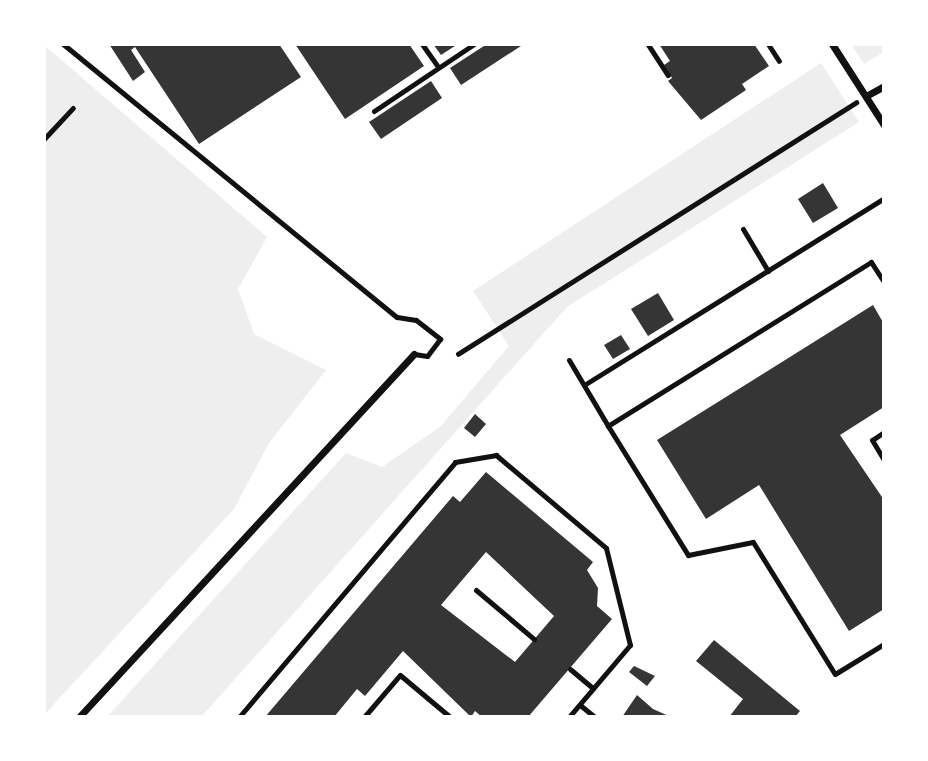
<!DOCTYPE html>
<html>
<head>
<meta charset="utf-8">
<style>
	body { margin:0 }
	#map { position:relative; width:928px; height:761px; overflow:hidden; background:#fff; font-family:"PT Sans",sans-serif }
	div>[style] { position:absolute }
	.green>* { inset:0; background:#eee }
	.building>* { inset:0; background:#353535 }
	.path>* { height:4.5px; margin:-2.25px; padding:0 2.25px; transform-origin:2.25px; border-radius:2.25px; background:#111 }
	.service>* { height:5px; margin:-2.5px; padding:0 2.5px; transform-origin:2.5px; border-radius:2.5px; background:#111 }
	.minor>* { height:7px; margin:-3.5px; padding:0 3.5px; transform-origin:3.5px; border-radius:3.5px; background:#111 }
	span { translate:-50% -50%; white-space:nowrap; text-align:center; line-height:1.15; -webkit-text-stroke:6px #fff; paint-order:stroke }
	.frame { position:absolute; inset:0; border:46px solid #fff; pointer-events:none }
</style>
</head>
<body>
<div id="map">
	<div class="green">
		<i style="clip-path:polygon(851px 44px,884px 44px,884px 52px,864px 64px)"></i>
		<i style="clip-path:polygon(44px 45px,267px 237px,238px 289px,254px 334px,326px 370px,269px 443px,234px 509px,44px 715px)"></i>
		<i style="clip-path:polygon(821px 63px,859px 122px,567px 307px,201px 717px,107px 717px,346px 453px,382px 467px,440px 427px,509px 346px,473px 291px)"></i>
	</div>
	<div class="building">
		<i style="clip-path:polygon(109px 44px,279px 44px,301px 77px,199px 144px,135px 47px,131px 50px,145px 72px,133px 81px)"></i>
		<i style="clip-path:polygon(295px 44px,409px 44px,424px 66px,345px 119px)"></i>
		<i style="clip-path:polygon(433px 44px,458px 44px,441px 55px)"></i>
		<i style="clip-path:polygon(487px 44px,524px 44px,461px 85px,450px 68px)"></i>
		<i style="clip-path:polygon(659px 44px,754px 44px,769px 66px,742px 84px,746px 90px,701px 120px,668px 81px,672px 78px,664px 65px,670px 61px)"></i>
		<i style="clip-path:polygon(431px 81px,442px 98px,381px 139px,369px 122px)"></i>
		<i style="clip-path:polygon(823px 183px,838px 208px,813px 223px,798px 199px)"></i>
		<i style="clip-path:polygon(658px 293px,674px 320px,648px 336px,631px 309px)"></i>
		<i style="clip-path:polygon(873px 305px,884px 324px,884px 407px,840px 435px,884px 500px,884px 609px,849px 631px,759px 485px,706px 519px,657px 440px)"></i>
		<i style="clip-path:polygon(621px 335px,630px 349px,613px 359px,604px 345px)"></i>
		<i style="clip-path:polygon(475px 414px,486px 424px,475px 437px,464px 428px)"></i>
		<i style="clip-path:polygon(evenodd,486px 472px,593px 562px,587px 570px,598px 588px,597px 606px,612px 619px,528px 717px,482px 717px,475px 711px,471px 717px,403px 651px,365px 696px,357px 689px,334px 717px,265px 717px,453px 496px,460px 502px,486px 472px,486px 552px,554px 616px,515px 662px,441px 605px,486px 552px)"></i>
		<i style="clip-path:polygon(714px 640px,800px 711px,795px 717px,729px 717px,743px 699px,696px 661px)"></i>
		<i style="clip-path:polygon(634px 666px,655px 676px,647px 686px,629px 672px)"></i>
		<i style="clip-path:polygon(637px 695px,653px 709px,671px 717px,622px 717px)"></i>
	</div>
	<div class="path">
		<i style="left:648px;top:44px;width:37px;rotate:57deg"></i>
		<i style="left:44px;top:139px;width:42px;rotate:-46.9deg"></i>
		<i style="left:458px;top:354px;width:471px;rotate:-32.3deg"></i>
	</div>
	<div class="service">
		<i style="left:63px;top:44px;width:431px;rotate:39.3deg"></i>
		<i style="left:397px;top:317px;width:19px;rotate:9deg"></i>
		<i style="left:416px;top:320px;width:31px;rotate:38deg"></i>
		<i style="left:440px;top:339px;width:21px;rotate:127deg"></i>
		<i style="left:427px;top:356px;width:13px;rotate:-171deg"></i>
		<i style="left:422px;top:44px;width:28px;rotate:55deg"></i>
		<i style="left:768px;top:44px;width:20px;rotate:57deg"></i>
		<i style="left:374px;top:111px;width:120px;rotate:-33.8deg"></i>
		<i style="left:743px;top:229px;width:49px;rotate:59.2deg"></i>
		<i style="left:884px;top:282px;width:24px;rotate:-123deg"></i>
		<i style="left:871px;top:262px;width:310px;rotate:148.1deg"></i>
		<i style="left:608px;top:426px;width:152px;rotate:58.2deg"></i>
		<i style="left:688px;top:555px;width:66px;rotate:-11.3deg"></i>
		<i style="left:753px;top:542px;width:155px;rotate:58.2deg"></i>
		<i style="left:835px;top:674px;width:57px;rotate:-31.5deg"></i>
		<i style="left:569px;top:360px;width:77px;rotate:59.4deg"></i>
		<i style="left:584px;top:385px;width:354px;rotate:-31.9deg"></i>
		<i style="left:884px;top:432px;width:14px;rotate:146deg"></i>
		<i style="left:872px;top:440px;width:23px;rotate:59deg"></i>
		<i style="left:476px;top:590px;width:76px;rotate:40.2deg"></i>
		<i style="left:570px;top:669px;width:30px;rotate:40deg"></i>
		<i style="left:580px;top:705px;width:19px;rotate:39deg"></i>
		<i style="left:239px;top:717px;width:334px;rotate:-49.7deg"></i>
		<i style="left:455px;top:462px;width:42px;rotate:-9.7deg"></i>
		<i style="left:496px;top:455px;width:144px;rotate:40.2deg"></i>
		<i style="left:606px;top:548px;width:100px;rotate:76.1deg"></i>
		<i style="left:630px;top:645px;width:94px;rotate:130.3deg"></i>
		<i style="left:364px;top:717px;width:55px;rotate:-49.4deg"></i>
		<i style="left:400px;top:675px;width:65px;rotate:40deg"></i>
	</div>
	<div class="minor">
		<i style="left:832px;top:44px;width:96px;rotate:57.3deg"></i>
		<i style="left:866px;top:96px;width:21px;rotate:-29deg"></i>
		<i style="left:79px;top:717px;width:494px;rotate:-47.3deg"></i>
	</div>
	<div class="frame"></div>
</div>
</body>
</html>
